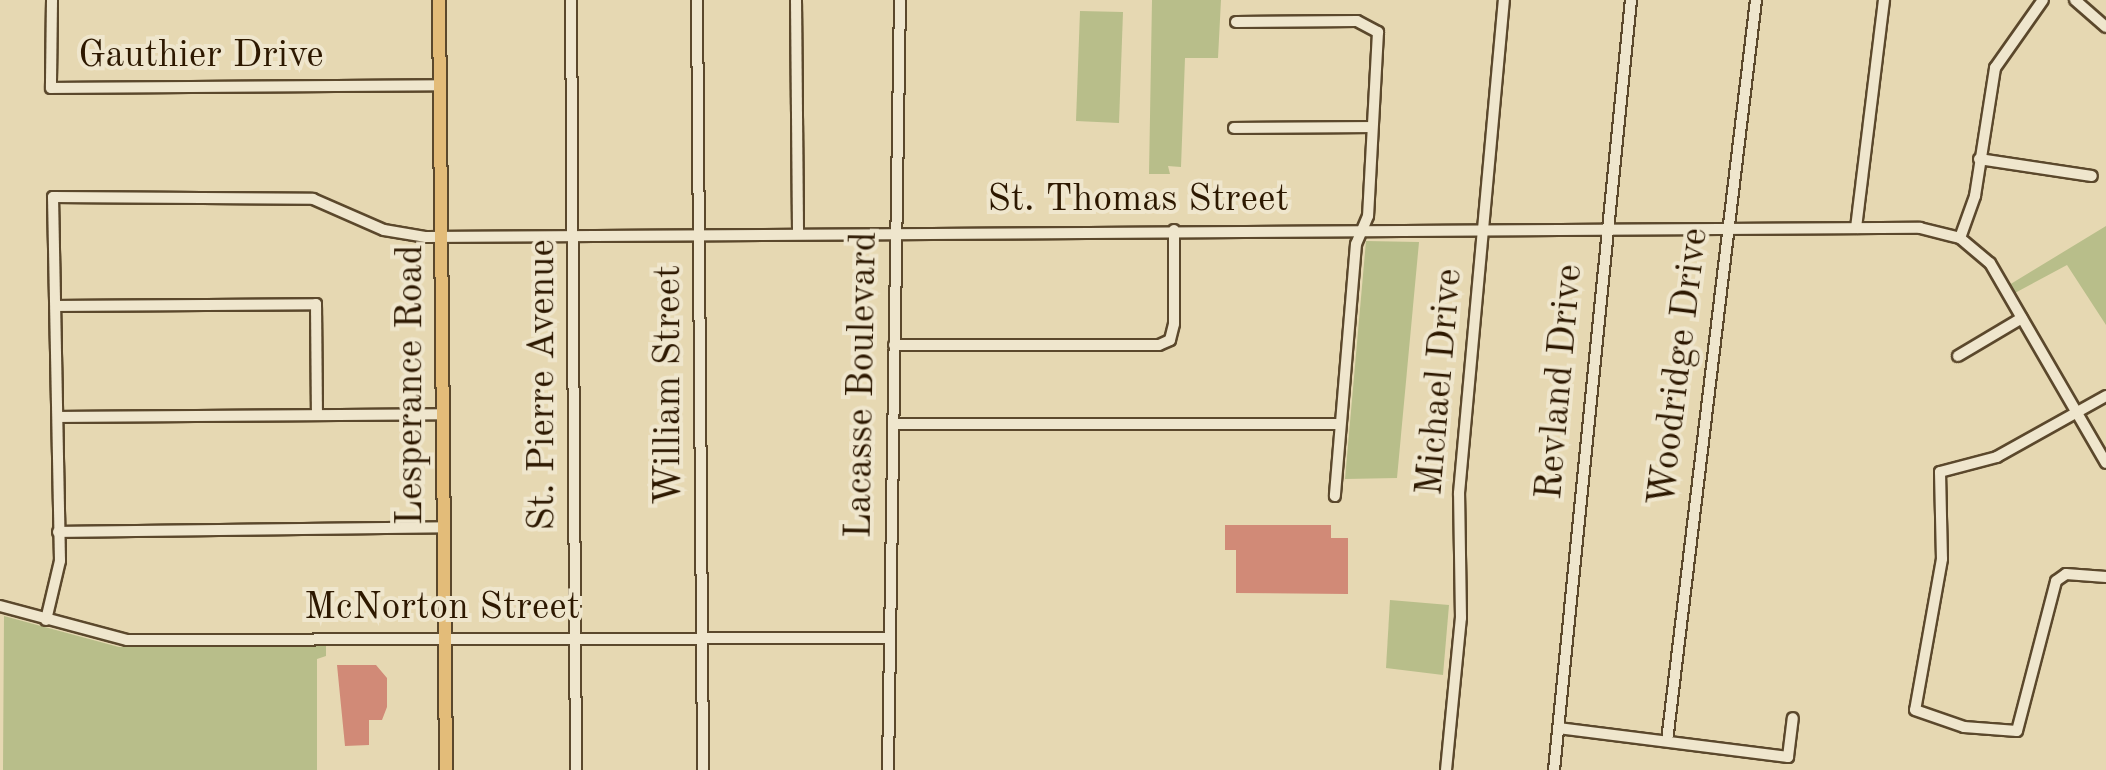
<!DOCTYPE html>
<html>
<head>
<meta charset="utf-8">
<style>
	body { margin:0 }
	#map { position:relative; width:2106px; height:770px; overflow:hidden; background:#e6d8b2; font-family:"Old Standard TT",serif }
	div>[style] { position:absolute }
	.green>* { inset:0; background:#b8be8a }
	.building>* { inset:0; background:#d18a77 }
	.roads { filter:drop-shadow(2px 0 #5b482c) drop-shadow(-2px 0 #5b482c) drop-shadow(0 2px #5b482c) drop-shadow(0 -2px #5b482c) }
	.minor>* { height:10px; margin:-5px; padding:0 5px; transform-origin:5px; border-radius:5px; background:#efe6cd }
	.major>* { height:12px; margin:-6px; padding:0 6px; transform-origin:6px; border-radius:6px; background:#e3bc79 }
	span { translate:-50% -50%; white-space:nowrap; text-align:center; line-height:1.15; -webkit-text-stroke:8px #efe6cd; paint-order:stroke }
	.street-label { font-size:38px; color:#2d1800 }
</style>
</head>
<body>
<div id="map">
	<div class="green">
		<i style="clip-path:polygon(1152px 0,1221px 0,1218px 58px,1185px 58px,1181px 167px,1168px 166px,1170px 174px,1149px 174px)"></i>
		<i style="clip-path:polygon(1080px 11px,1123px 12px,1119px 123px,1076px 121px)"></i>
		<i style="clip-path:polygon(2106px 226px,2106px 325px,2067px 265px,2013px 294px,2009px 285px)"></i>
		<i style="clip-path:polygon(1366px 241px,1419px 242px,1397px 478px,1345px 479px)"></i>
		<i style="clip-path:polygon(1390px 600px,1449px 605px,1443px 675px,1386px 668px)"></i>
		<i style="clip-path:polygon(4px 616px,119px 647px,326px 644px,326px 656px,317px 659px,317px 770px,3px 770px)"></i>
	</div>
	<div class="building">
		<i style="clip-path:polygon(1225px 525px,1331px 525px,1331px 538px,1348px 538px,1348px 594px,1236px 593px,1236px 550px,1225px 550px)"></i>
		<i style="clip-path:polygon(337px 665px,376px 665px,387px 678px,387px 707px,382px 720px,369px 720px,369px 745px,345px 746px)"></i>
	</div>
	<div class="roads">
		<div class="minor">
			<i style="left:52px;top:0;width:88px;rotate:90.7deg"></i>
			<i style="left:51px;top:88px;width:388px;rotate:-0.4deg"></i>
			<i style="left:571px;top:0;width:770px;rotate:89.63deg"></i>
			<i style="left:697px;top:0;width:770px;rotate:89.55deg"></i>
			<i style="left:796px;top:0;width:233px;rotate:89.5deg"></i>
			<i style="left:2075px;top:0;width:41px;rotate:41.1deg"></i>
			<i style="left:1236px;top:22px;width:121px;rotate:-0.5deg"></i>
			<i style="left:1357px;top:21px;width:24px;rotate:28deg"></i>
			<i style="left:1378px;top:32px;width:184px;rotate:93.1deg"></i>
			<i style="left:1368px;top:216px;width:30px;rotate:113deg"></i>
			<i style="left:1356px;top:244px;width:253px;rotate:94.8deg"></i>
			<i style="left:1234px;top:128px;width:136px;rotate:-0.4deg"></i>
			<i style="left:1979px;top:159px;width:114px;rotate:8.6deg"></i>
			<i style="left:1856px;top:228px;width:230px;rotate:-83deg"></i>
			<i style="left:1960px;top:238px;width:45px;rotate:-70.3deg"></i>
			<i style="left:1975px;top:196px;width:130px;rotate:-81.1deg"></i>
			<i style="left:1995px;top:68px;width:83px;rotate:-54.8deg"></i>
			<i style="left:57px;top:306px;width:259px;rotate:-0.4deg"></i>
			<i style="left:316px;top:304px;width:110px;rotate:89.5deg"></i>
			<i style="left:894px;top:345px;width:265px"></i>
			<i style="left:1159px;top:345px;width:12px;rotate:-24deg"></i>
			<i style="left:1170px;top:340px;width:16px;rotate:-76deg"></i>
			<i style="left:1174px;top:324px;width:94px;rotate:-90deg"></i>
			<i style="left:1958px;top:356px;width:74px;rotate:-30.7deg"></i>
			<i style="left:2106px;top:396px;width:125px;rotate:150.8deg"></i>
			<i style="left:1997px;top:457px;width:59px;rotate:165.3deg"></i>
			<i style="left:1940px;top:472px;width:87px;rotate:88.7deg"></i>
			<i style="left:1942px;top:559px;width:153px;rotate:100.1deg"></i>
			<i style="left:1915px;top:710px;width:52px;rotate:19.1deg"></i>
			<i style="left:1964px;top:727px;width:53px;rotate:4.3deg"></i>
			<i style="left:2017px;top:731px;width:155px;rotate:-75.4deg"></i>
			<i style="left:2056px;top:581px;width:12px;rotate:-35deg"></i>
			<i style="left:2066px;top:574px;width:40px;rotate:4.3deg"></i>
			<i style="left:58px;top:417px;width:383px;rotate:-0.4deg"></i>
			<i style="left:894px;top:424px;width:445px"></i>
			<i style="left:58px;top:532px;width:385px;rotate:-0.7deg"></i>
			<i style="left:0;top:606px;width:131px;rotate:15deg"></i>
			<i style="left:127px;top:640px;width:762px;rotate:-0.15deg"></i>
			<i style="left:46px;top:620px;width:61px;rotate:-76.7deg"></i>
			<i style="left:60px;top:561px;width:364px;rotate:-91.1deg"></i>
			<i style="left:53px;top:197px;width:260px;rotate:0.4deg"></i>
			<i style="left:313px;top:199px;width:77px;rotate:23.6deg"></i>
			<i style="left:384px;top:230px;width:43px;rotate:9.5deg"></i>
			<i style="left:426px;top:237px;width:1494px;rotate:-0.35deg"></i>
			<i style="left:1920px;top:228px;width:41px;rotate:14deg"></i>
			<i style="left:1960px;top:238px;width:39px;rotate:40deg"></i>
			<i style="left:1990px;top:263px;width:231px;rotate:59.9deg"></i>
			<i style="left:1558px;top:728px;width:232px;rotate:7.2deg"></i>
			<i style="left:1788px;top:757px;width:39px;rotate:-83deg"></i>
			<i style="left:1667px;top:741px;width:746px;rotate:-83.15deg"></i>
			<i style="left:888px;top:770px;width:770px;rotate:-89.11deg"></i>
			<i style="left:1446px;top:770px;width:153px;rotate:-84.4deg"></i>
			<i style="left:1461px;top:618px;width:125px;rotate:-90.9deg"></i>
			<i style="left:1459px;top:493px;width:495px;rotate:-84.8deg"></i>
			<i style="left:1554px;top:770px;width:774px;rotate:-84.29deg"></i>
		</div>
		<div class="major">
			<i style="left:439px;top:0;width:770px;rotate:89.48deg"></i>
		</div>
	</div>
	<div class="street-label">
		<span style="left:201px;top:57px">Gauthier Drive</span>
		<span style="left:1138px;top:201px">St. Thomas Street</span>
		<span style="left:1680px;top:367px;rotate:-83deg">Woodridge Drive</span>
		<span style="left:1441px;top:382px;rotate:-85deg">Michael Drive</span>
		<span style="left:1561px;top:382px;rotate:-85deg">Revland Drive</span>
		<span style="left:412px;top:385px;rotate:-90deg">Lesperance Road</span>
		<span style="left:544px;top:385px;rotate:-90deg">St. Pierre Avenue</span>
		<span style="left:670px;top:385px;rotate:-90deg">William Street</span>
		<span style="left:863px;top:385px;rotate:-89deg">Lacasse Boulevard</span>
		<span style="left:442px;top:609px">McNorton Street</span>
	</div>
</div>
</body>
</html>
